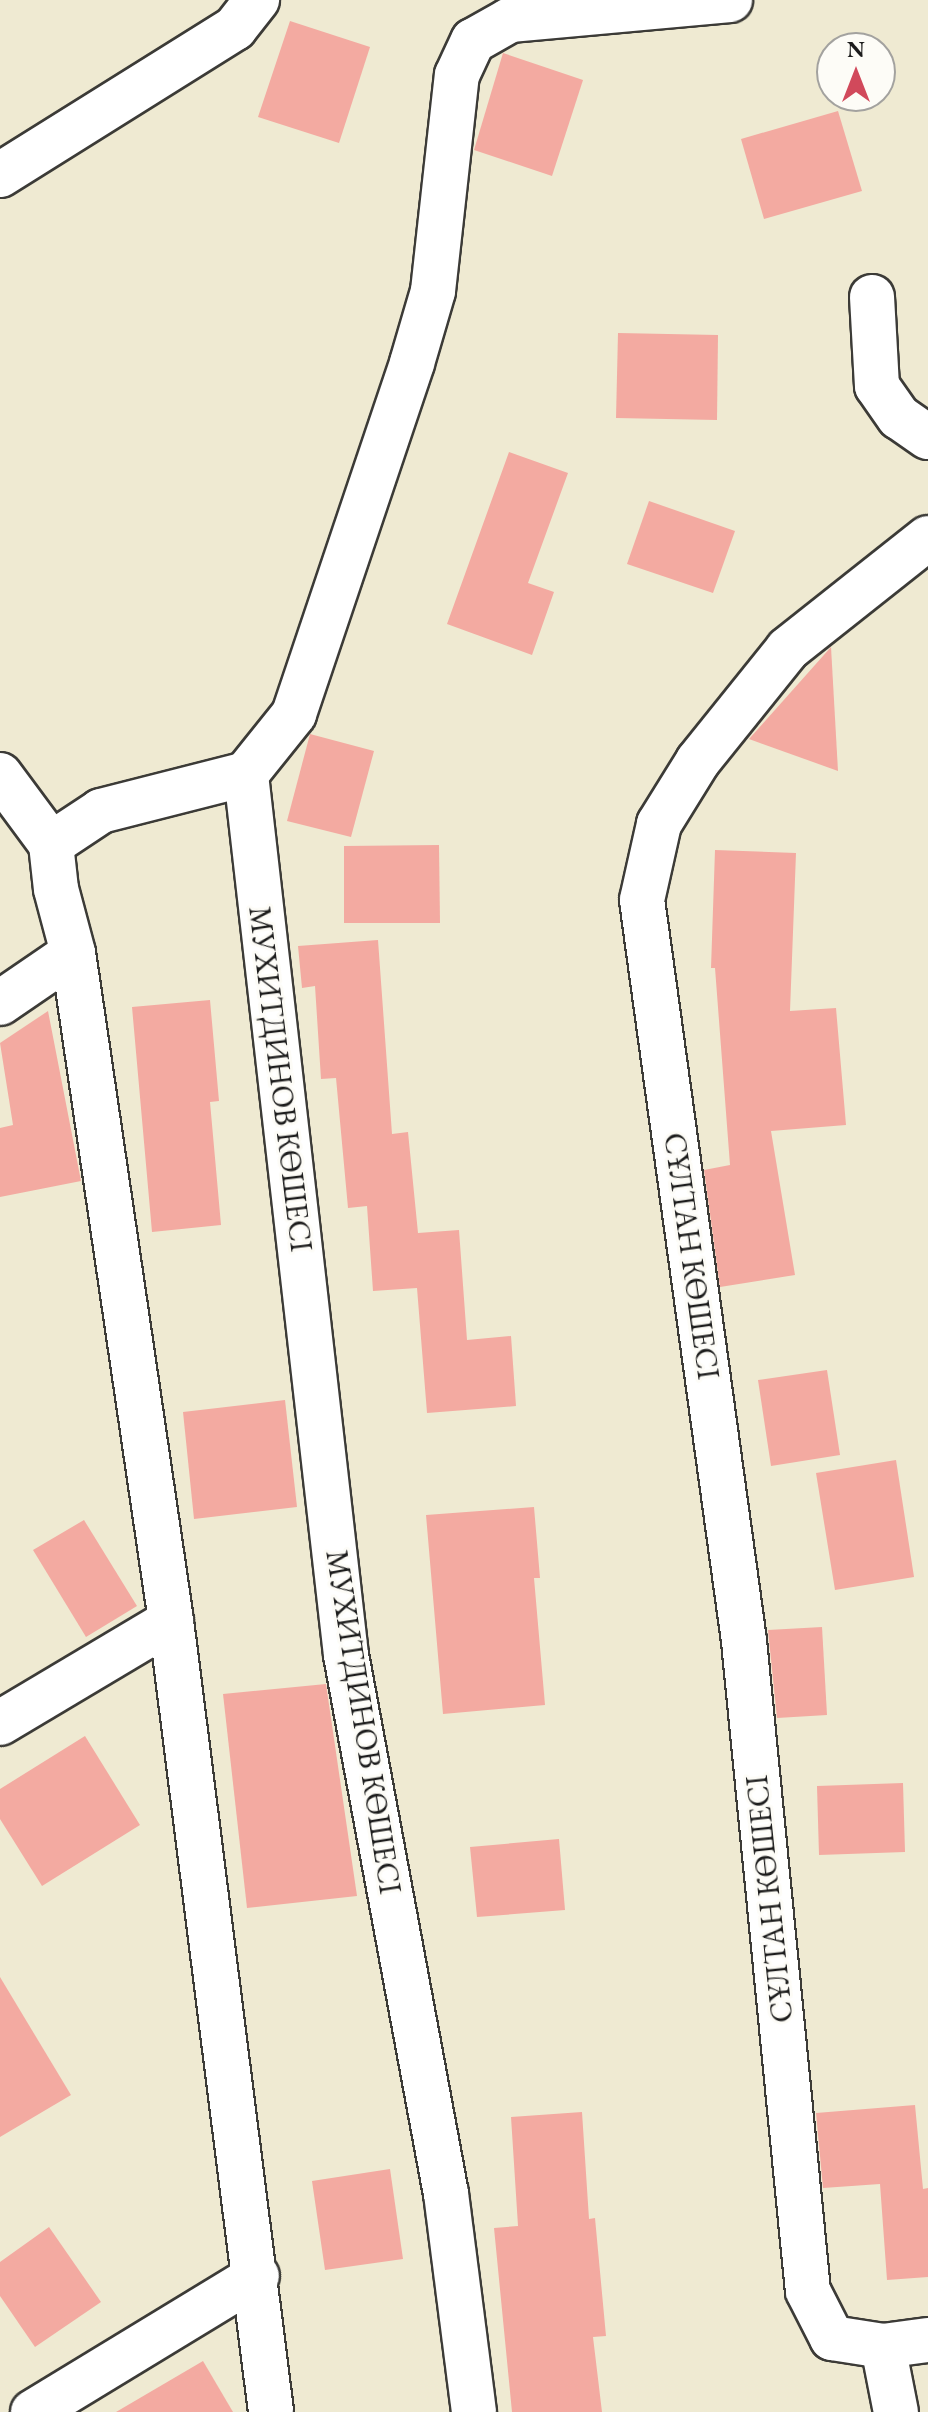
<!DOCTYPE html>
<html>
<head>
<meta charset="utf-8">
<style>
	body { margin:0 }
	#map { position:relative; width:928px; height:2412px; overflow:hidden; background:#efead2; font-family:"EB Garamond",serif }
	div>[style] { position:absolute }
	.building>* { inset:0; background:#f3aaa1 }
	.roads { filter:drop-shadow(2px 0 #3c3b37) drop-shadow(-2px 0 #3c3b37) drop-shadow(0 2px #3c3b37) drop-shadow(0 -2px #3c3b37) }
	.minor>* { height:44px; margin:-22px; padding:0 22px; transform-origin:22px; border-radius:22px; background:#fff }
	span { translate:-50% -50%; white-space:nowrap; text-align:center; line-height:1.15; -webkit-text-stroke:6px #fdfcf7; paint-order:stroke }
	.street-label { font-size:30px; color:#1c1c1c }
	.north { position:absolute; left:816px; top:32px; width:80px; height:80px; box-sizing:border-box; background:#fdfcf7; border:2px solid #a3a29f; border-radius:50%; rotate:0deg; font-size:22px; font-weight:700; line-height:32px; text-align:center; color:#1c1c1c }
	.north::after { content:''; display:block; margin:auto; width:28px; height:36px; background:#d1495b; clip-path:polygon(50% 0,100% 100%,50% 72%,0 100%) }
</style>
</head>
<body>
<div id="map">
	<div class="building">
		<i style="clip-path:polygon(290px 21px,370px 47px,339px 143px,258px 117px)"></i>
		<i style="clip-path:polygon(503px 53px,583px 80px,552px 176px,474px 150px)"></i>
		<i style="clip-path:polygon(838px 111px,862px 191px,764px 219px,741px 139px)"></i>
		<i style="clip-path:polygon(618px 333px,718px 335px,717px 420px,616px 418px)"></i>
		<i style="clip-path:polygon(509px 452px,568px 473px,528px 583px,554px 592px,532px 655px,447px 624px)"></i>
		<i style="clip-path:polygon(649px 501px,735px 531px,713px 593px,627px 564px)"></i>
		<i style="clip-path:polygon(831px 647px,838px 771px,749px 739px)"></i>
		<i style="clip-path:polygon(310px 734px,374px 751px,351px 837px,287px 821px)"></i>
		<i style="clip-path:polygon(439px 845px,440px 923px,344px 923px,344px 846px)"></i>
		<i style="clip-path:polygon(715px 850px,796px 853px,790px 1011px,836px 1008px,846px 1125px,771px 1131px,795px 1275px,720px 1287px,704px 1170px,730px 1165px,715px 968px,711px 968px)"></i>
		<i style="clip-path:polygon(378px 940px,392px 1134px,408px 1132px,418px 1233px,459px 1230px,467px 1340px,511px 1336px,516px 1406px,427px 1413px,417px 1288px,373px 1291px,367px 1206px,348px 1208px,336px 1078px,321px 1079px,315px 986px,302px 988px,298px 946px)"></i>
		<i style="clip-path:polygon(210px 1000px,219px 1101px,210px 1102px,221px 1225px,152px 1232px,132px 1007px)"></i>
		<i style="clip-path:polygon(48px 1011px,81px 1181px,0 1197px,0 1128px,13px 1125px,0 1043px)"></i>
		<i style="clip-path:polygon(827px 1370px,840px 1455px,771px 1466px,758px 1380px)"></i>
		<i style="clip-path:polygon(285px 1400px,297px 1507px,194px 1519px,183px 1412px)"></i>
		<i style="clip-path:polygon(896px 1460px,914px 1577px,835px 1590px,816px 1473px)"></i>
		<i style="clip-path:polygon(534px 1507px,540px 1578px,534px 1578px,545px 1705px,443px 1714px,426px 1515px)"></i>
		<i style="clip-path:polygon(84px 1520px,137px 1606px,86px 1637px,33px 1550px)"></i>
		<i style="clip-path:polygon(822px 1627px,827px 1715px,777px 1718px,768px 1630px)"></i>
		<i style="clip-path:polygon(326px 1684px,357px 1896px,247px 1908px,223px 1694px)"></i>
		<i style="clip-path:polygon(85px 1736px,140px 1825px,42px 1886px,0 1819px,0 1789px)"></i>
		<i style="clip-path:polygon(903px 1783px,905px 1852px,819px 1855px,817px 1786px)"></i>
		<i style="clip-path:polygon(559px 1839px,565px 1910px,477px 1917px,470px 1847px)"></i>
		<i style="clip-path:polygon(0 1977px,71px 2095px,0 2137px)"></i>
		<i style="clip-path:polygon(915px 2105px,923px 2189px,928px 2188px,928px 2277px,887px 2280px,880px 2184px,823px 2188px,816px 2113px)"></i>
		<i style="clip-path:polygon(582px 2112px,589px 2219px,595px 2218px,606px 2336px,593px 2337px,602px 2412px,512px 2412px,494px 2228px,518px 2226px,511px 2117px)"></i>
		<i style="clip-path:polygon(390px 2169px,403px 2259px,325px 2270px,312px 2181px)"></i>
		<i style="clip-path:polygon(49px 2227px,101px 2302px,35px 2347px,0 2296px,0 2262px)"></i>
		<i style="clip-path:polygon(203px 2361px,233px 2412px,116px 2412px)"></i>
	</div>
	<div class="roads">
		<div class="minor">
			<i style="left:0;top:175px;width:277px;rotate:-32deg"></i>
			<i style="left:235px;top:28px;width:36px;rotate:-52deg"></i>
			<i style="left:872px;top:297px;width:89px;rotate:86.8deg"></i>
			<i style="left:877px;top:386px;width:38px;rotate:55deg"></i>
			<i style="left:899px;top:417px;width:35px;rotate:35deg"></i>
			<i style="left:928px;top:538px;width:179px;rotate:141.6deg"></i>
			<i style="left:788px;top:649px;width:144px;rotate:128.8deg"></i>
			<i style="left:698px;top:761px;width:74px;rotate:121.8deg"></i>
			<i style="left:659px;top:824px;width:78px;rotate:102.6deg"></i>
			<i style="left:642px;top:900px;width:748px;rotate:82.16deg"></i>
			<i style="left:744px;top:1641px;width:653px;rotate:84.38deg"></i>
			<i style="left:808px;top:2291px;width:53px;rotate:62.9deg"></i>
			<i style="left:832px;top:2338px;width:52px;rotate:8.9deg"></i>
			<i style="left:883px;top:2346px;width:45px;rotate:-7.6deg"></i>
			<i style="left:246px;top:774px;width:150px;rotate:165.7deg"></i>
			<i style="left:101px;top:811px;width:60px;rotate:146.6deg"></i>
			<i style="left:51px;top:844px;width:45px;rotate:83.7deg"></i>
			<i style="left:56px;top:889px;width:66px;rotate:75.1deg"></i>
			<i style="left:73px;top:953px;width:675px;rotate:81.65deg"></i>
			<i style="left:171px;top:1621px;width:797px;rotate:82.79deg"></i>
			<i style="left:0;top:775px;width:86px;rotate:53.5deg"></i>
			<i style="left:0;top:1003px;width:88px;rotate:-34.4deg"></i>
			<i style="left:0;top:1723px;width:199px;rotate:-30.8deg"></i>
			<i style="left:883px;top:2346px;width:67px;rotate:78.9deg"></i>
			<i style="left:33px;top:2412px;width:262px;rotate:-31.3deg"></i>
			<i style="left:474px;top:2412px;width:220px;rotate:-97.3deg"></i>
			<i style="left:446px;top:2194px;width:548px;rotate:-100.51deg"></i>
			<i style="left:346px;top:1655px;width:887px;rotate:-96.48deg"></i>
			<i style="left:246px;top:774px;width:77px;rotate:-51.3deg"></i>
			<i style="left:294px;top:714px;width:370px;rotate:-71.4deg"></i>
			<i style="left:412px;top:363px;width:75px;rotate:-73.7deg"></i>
			<i style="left:433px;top:291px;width:217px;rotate:-83.7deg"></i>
			<i style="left:457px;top:75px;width:38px;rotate:-65deg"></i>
			<i style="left:473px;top:41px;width:43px;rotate:-29.6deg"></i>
			<i style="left:510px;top:20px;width:221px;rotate:-5.2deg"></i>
		</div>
	</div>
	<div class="street-label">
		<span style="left:280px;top:1079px;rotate:83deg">МУХИТДИНОВ КӨШЕСІ</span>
		<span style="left:691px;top:1256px;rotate:82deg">СҰЛТАН КӨШЕСІ</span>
		<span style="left:363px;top:1722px;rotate:81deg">МУХИТДИНОВ КӨШЕСІ</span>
		<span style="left:770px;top:1899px;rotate:-96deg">СҰЛТАН КӨШЕСІ</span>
	</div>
	<div class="north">N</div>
</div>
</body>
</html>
